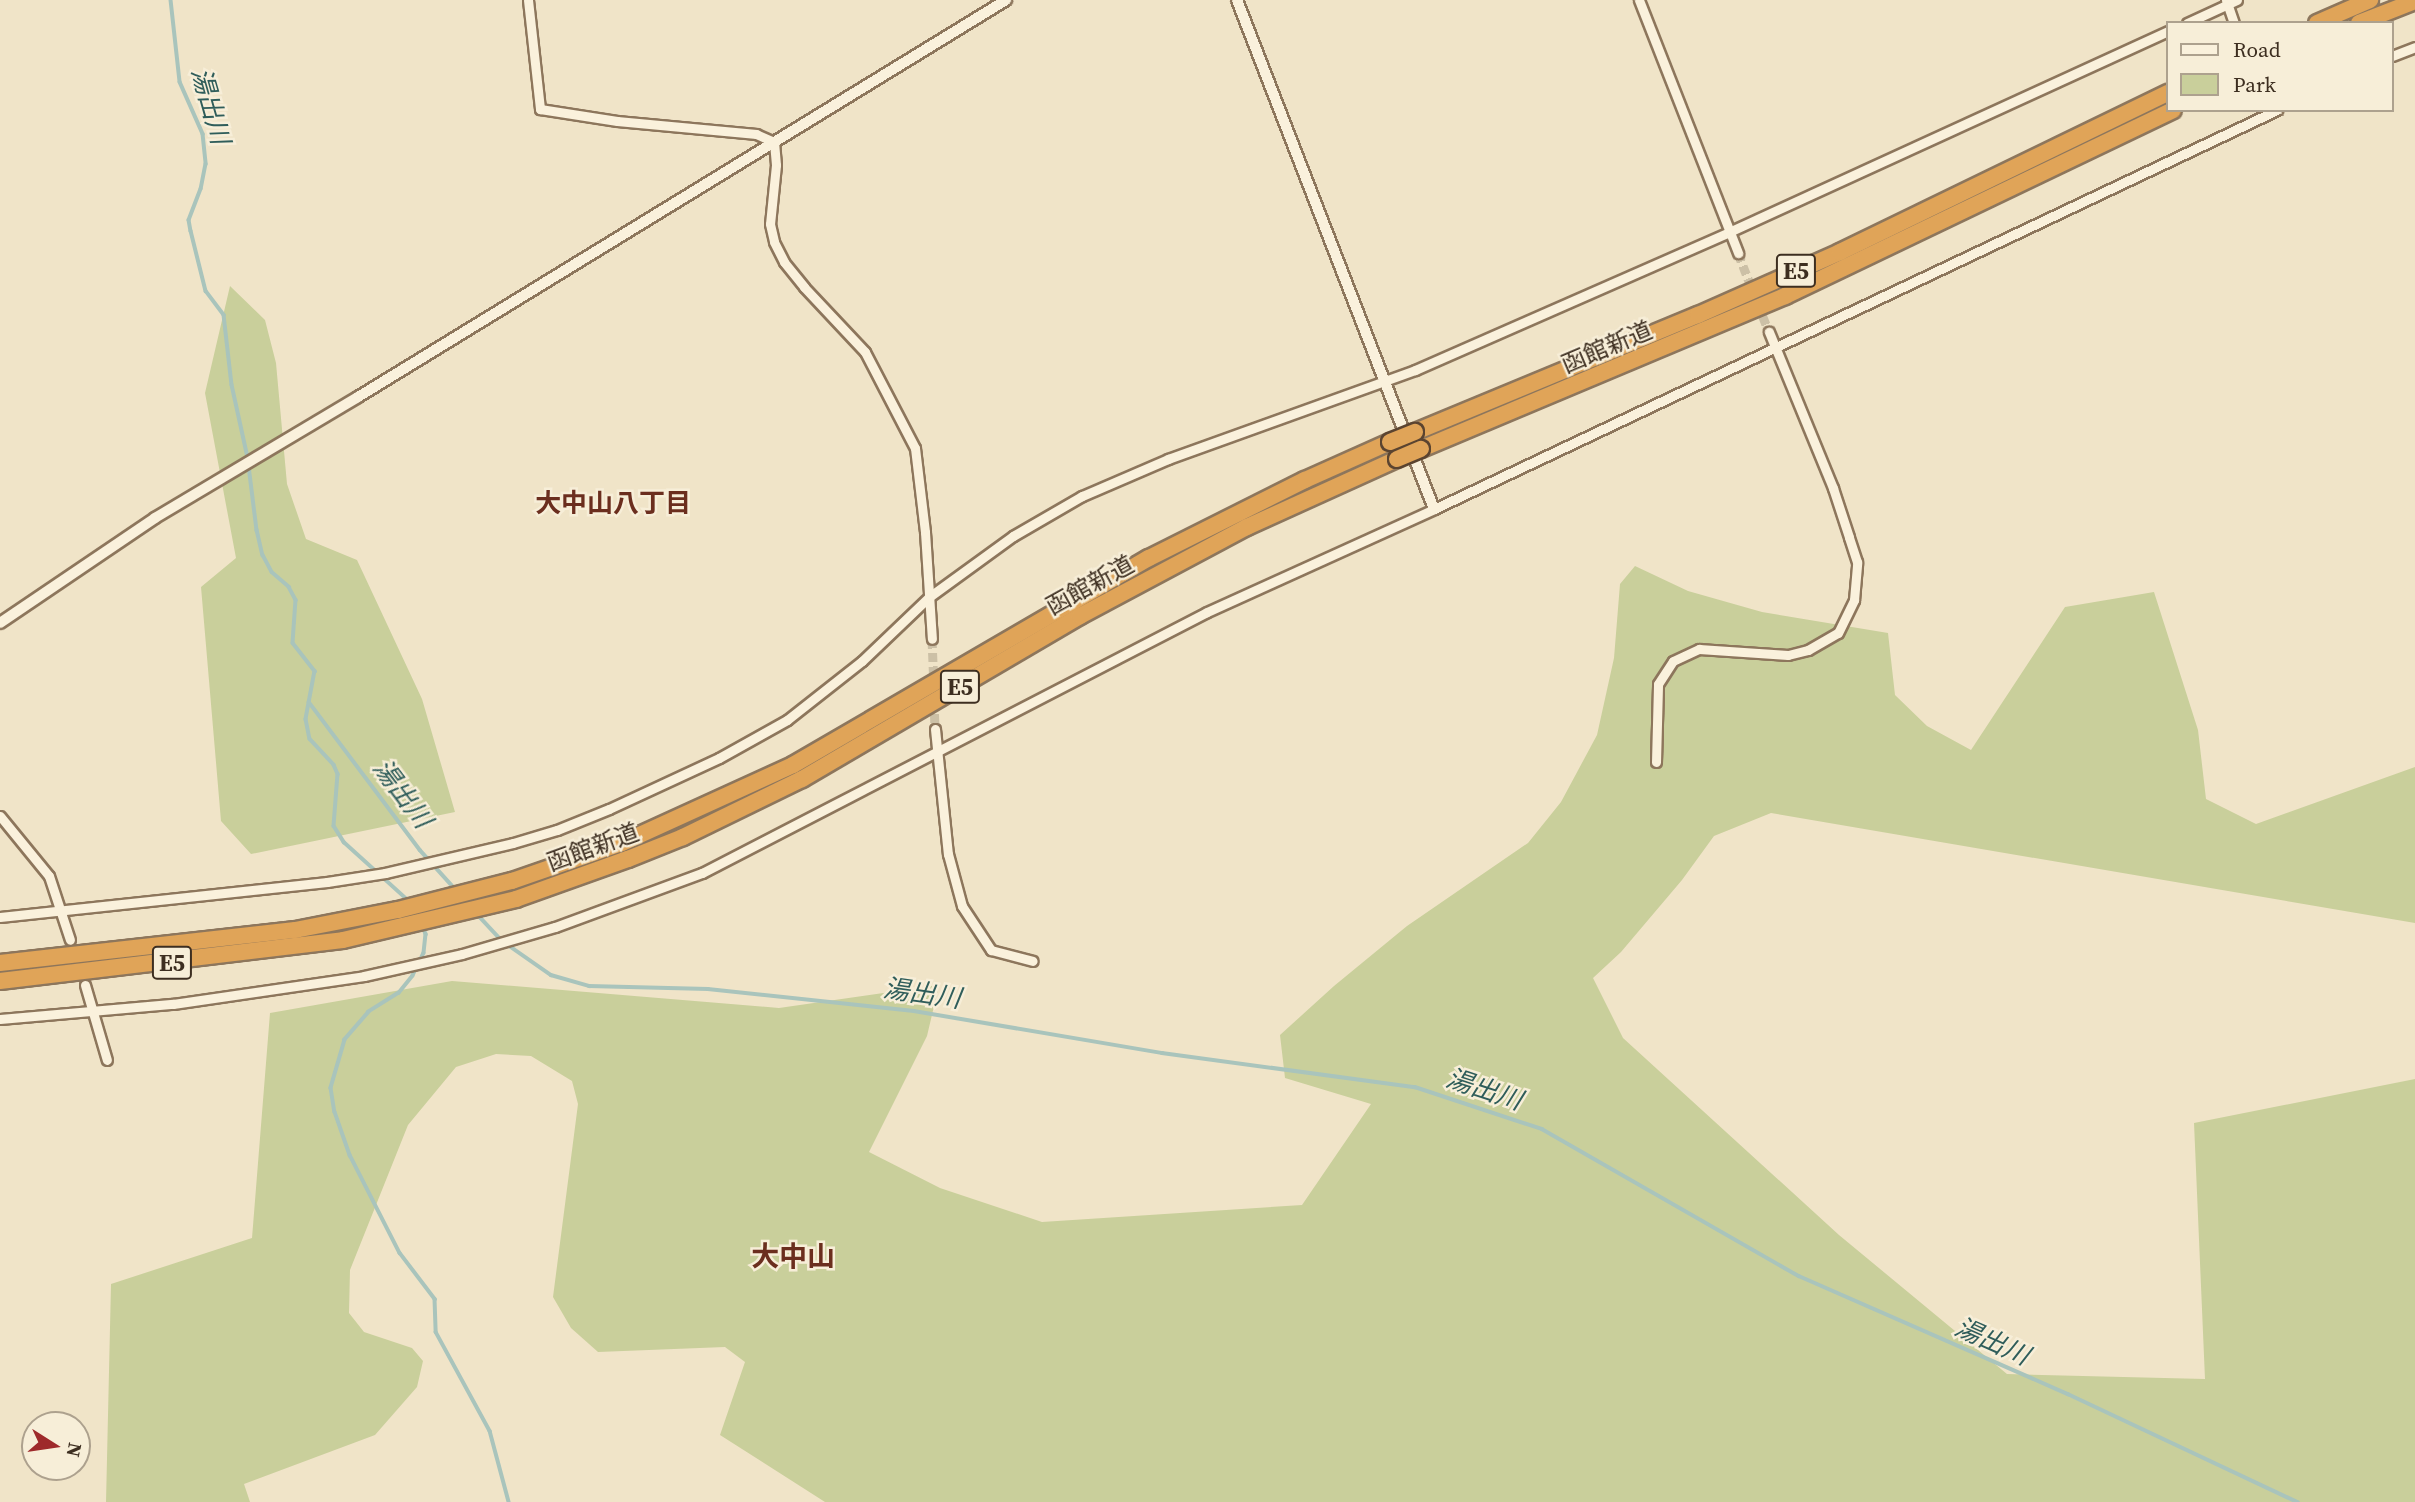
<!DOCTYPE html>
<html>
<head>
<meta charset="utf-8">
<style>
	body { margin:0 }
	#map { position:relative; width:2415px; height:1502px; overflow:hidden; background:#f0e4c8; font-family:"Source Serif 4","Noto Sans JP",serif }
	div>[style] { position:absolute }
	.green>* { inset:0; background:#c9cf9b }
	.stream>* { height:3.5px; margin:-1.75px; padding:0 1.75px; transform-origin:1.75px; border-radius:1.75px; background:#a9c4bc }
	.minor-tunnel>* { height:9px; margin-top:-4.5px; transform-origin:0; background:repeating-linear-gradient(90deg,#ccc0a6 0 9px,transparent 0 13.5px) }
	.roads { filter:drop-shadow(2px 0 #8d765c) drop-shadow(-2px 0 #8d765c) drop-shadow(0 2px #8d765c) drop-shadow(0 -2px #8d765c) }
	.minor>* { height:9px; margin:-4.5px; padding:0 4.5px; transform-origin:4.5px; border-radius:4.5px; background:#faf1dc }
	.tertiary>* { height:10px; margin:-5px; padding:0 5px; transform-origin:5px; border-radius:5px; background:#faf1dc }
	.motorway>* { height:16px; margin:-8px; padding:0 8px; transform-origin:8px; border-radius:8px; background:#e0a458 }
	.bridges { filter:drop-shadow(2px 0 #5b4430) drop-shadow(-2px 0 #5b4430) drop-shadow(0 2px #5b4430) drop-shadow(0 -2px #5b4430) }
	.motorway-bridge>* { height:16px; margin:-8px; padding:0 8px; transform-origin:8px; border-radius:8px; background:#e0a458 }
	span { translate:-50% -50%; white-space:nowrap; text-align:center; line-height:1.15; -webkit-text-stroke:5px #f7eed8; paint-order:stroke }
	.shield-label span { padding:2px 5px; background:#f7eed8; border:2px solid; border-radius:5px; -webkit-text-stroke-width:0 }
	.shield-label { font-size:23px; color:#3d2e20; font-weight:700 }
	.street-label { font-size:24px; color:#3d2e20 }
	.water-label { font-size:26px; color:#2f5d5a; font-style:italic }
	.neighbourhood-label { font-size:26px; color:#6b2e1e; font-weight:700 }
	.quarter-label { font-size:28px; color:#6b2e1e; font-weight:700 }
	.legend { position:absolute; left:2166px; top:21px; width:228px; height:91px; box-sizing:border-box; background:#f7eed8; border:2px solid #ada18e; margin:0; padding:9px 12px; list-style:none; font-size:21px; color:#3d2e20 }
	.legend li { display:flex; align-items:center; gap:14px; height:35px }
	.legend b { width:35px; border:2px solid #ada18e }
	.north { position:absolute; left:21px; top:1411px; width:70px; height:70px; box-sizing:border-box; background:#f7eed8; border:2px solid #ada18e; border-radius:50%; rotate:102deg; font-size:19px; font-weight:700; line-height:28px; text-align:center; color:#3d2e20 }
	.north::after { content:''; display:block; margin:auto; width:24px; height:32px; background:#9e2a2b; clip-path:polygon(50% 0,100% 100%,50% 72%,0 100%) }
</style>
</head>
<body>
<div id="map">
	<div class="green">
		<i style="clip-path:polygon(230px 286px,265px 320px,276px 363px,287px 484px,306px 539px,357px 560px,422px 699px,455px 812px,251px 854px,221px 821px,201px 587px,236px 558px,205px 393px)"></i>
		<i style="clip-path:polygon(1635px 566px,1688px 591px,1762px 612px,1888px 633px,1895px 695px,1927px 726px,1971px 750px,2065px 607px,2154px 592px,2198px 730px,2206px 799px,2256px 824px,2415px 767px,2415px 923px,1771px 813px,1714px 836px,1682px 880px,1621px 952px,1593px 978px,1623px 1038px,1839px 1235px,2007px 1374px,2205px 1379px,2194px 1123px,2415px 1079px,2415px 1502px,825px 1502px,720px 1435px,745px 1362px,725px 1347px,598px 1352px,571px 1328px,553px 1297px,578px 1104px,572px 1081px,531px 1056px,496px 1054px,456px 1067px,408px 1125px,350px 1270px,349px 1313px,364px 1332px,412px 1348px,423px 1361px,417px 1387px,375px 1435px,244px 1484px,250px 1502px,106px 1502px,111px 1284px,252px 1238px,270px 1013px,452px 981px,779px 1008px,939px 985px,927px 1036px,869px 1152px,940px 1188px,1042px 1222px,1302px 1205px,1371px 1104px,1285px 1078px,1280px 1035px,1334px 986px,1407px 926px,1528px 843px,1561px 802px,1597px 735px,1614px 658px,1620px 584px)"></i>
	</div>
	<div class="stream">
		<i style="left:171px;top:0;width:82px;rotate:83.7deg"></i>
		<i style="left:180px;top:82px;width:57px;rotate:66.1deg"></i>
		<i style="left:203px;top:134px;width:30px;rotate:84deg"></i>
		<i style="left:206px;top:164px;width:25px;rotate:101deg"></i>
		<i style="left:201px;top:189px;width:33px;rotate:111deg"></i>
		<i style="left:189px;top:220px;width:11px;rotate:80deg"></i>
		<i style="left:191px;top:231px;width:62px;rotate:76deg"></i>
		<i style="left:206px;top:291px;width:30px;rotate:53deg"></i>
		<i style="left:224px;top:315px;width:70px;rotate:83.5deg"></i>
		<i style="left:232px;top:385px;width:75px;rotate:77.6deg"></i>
		<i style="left:248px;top:458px;width:73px;rotate:82.9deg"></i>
		<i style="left:257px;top:530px;width:26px;rotate:77deg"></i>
		<i style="left:263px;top:555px;width:19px;rotate:62deg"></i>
		<i style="left:272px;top:572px;width:23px;rotate:41deg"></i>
		<i style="left:289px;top:587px;width:15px;rotate:62deg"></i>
		<i style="left:296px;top:600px;width:43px;rotate:94deg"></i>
		<i style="left:293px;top:643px;width:36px;rotate:52deg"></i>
		<i style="left:315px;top:671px;width:49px;rotate:100.6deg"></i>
		<i style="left:306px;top:719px;width:20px;rotate:79deg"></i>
		<i style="left:310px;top:739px;width:35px;rotate:47deg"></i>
		<i style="left:334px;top:765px;width:10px;rotate:66deg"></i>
		<i style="left:338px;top:774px;width:52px;rotate:94.4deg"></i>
		<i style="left:334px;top:826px;width:19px;rotate:58deg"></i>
		<i style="left:344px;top:842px;width:88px;rotate:42.2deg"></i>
		<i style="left:309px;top:702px;width:185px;rotate:53.1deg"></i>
		<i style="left:420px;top:850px;width:55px;rotate:47.9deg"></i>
		<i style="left:478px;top:915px;width:34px;rotate:47deg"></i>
		<i style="left:501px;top:940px;width:61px;rotate:35deg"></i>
		<i style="left:551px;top:975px;width:40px;rotate:16deg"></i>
		<i style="left:589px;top:986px;width:119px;rotate:1.4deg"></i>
		<i style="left:708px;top:989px;width:207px;rotate:6.1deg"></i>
		<i style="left:914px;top:1011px;width:252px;rotate:9.6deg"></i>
		<i style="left:1162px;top:1053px;width:255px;rotate:7.7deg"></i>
		<i style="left:1415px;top:1087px;width:134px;rotate:18.3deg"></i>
		<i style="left:1542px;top:1129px;width:296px;rotate:29.8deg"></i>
		<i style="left:1799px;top:1276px;width:294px;rotate:23.7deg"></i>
		<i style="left:2068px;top:1394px;width:254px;rotate:25.2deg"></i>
		<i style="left:422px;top:925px;width:10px;rotate:66deg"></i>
		<i style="left:426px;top:934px;width:19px;rotate:96deg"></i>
		<i style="left:424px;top:953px;width:25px;rotate:116deg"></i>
		<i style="left:413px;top:976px;width:22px;rotate:129deg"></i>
		<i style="left:399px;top:993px;width:36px;rotate:148deg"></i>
		<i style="left:369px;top:1012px;width:37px;rotate:131deg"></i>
		<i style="left:345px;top:1040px;width:50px;rotate:106.3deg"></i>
		<i style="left:331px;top:1088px;width:24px;rotate:81deg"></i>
		<i style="left:335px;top:1112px;width:46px;rotate:70.8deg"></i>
		<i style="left:350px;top:1155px;width:110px;rotate:63deg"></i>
		<i style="left:400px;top:1253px;width:58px;rotate:52.7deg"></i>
		<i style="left:435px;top:1299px;width:33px;rotate:88deg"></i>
		<i style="left:436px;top:1332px;width:113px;rotate:61.4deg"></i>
		<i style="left:490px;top:1431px;width:73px;rotate:75deg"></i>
	</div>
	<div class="minor-tunnel">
		<i style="left:1738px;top:253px;width:85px;rotate:68.6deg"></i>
		<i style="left:932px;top:639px;width:47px;rotate:87.6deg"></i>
		<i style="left:934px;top:700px;width:29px;rotate:88deg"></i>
		<i style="left:70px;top:940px;width:47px;rotate:71.6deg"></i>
	</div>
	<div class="roads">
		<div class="minor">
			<i style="left:528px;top:0;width:110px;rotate:83.7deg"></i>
			<i style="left:540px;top:109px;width:78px;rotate:8.9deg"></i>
			<i style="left:617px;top:121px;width:140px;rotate:5.3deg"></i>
			<i style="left:756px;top:134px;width:20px;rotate:24deg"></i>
			<i style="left:774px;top:142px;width:23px;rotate:85deg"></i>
			<i style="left:776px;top:165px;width:59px;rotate:95.8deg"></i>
			<i style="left:770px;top:224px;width:18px;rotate:77deg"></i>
			<i style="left:774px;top:242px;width:22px;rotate:63deg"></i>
			<i style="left:784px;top:262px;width:32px;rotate:51deg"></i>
			<i style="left:804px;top:287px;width:89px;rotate:46.8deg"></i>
			<i style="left:865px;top:352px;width:108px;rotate:62.5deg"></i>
			<i style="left:915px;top:448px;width:85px;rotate:83.2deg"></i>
			<i style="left:925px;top:532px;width:107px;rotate:86.3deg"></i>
			<i style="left:1639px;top:0;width:272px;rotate:68.6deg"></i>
			<i style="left:2226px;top:0;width:24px;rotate:71deg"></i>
			<i style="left:2187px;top:23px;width:55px;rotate:-24.7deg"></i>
			<i style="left:2392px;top:56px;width:25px;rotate:-21deg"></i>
			<i style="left:935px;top:729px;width:126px;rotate:84.1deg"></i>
			<i style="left:948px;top:854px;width:54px;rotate:74.9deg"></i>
			<i style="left:962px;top:906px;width:53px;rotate:56.6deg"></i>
			<i style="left:991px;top:950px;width:43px;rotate:14.7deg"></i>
			<i style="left:1656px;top:762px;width:78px;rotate:-88.5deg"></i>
			<i style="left:1658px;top:684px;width:27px;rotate:-57deg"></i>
			<i style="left:1673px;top:661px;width:29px;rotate:-25deg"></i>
			<i style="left:1699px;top:649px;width:89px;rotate:3.9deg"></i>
			<i style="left:1788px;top:655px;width:21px;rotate:-14deg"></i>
			<i style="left:1808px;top:650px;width:34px;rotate:-30deg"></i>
			<i style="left:1838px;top:633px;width:37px;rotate:-64deg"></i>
			<i style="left:1854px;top:600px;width:38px;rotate:-85deg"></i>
			<i style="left:1857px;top:562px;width:26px;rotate:-108deg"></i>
			<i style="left:1849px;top:537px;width:52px;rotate:-108.1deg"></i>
			<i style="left:1833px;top:488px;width:169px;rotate:-112.3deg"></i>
			<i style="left:0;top:816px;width:77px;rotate:50.8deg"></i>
			<i style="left:49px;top:876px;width:67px;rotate:71.8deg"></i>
			<i style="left:0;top:917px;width:329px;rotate:-6.1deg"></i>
			<i style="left:327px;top:882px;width:59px;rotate:-8.8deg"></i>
			<i style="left:385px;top:873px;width:131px;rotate:-13.2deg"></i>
			<i style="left:513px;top:843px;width:46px;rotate:-16.5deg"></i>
			<i style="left:557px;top:830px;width:56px;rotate:-22deg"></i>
			<i style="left:609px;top:809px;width:121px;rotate:-24.9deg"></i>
			<i style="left:719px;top:758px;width:78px;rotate:-29.2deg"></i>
			<i style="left:787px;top:720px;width:95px;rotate:-38.2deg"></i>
			<i style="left:862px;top:661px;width:93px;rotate:-43.7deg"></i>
			<i style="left:929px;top:597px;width:104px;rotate:-36deg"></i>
			<i style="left:1013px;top:536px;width:80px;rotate:-30.1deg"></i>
			<i style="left:1082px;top:496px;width:94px;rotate:-23.3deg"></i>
			<i style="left:1168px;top:459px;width:263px;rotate:-19.8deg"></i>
			<i style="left:1415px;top:370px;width:343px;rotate:-23.7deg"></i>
			<i style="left:1729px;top:232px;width:483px;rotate:-24.6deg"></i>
			<i style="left:85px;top:985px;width:78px;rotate:73.7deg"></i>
			<i style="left:0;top:1019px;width:174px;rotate:-5deg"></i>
			<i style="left:173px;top:1004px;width:193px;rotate:-8.3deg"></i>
			<i style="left:364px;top:976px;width:100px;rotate:-12.7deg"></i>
			<i style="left:462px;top:954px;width:97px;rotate:-16.2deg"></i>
			<i style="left:555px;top:927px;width:157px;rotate:-20.2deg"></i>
			<i style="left:702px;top:873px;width:568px;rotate:-27.33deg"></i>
			<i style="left:1207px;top:612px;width:249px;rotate:-24.4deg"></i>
			<i style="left:1434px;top:509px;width:933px;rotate:-25.33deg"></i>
		</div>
		<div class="tertiary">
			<i style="left:1237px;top:0;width:546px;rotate:68.84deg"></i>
			<i style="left:0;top:623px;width:187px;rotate:-34.1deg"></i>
			<i style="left:155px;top:518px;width:236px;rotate:-30.8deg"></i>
			<i style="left:358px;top:397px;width:760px;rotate:-31.49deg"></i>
		</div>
		<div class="motorway">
			<i style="left:2317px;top:23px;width:58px;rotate:-23.5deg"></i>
			<i style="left:2359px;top:23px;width:60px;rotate:-21.4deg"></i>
			<i style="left:1415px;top:432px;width:306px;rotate:-22.5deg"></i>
			<i style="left:1698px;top:315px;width:155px;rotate:-23.9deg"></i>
			<i style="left:1840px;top:252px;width:365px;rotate:-25.9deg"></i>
			<i style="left:1421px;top:449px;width:395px;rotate:-22.8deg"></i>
			<i style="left:1785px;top:296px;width:430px;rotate:-25.6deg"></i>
			<i style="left:0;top:963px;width:297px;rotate:-6.4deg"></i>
			<i style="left:295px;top:930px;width:105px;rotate:-11deg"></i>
			<i style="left:398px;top:910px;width:118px;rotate:-14.3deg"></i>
			<i style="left:512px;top:881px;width:116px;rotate:-19.1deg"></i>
			<i style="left:622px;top:843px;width:188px;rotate:-24.5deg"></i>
			<i style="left:793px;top:765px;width:412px;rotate:-30.2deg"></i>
			<i style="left:1149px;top:558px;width:174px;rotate:-26.6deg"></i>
			<i style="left:1305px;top:480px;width:93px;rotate:-24.1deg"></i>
			<i style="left:0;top:981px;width:345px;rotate:-6.8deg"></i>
			<i style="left:343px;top:940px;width:178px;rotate:-13.3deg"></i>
			<i style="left:516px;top:899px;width:119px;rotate:-19.7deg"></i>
			<i style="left:628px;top:859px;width:59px;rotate:-21.8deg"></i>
			<i style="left:683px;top:837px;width:132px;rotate:-26deg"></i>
			<i style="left:802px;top:779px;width:322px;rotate:-30.4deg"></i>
			<i style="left:1080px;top:616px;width:189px;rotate:-28.1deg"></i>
			<i style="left:1247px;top:527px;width:165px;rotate:-24.4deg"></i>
		</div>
	</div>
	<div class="bridges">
		<div class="motorway-bridge">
			<i style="left:1390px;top:442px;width:27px;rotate:-22deg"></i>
			<i style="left:1397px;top:459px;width:26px;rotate:-23deg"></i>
		</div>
	</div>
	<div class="shield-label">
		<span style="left:1796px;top:271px">E5</span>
		<span style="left:960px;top:687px">E5</span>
		<span style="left:172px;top:963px">E5</span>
	</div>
	<div class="street-label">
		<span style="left:1607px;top:347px;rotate:-23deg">函館新道</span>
		<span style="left:1090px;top:585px;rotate:-29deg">函館新道</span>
		<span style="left:593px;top:847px;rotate:-20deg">函館新道</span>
	</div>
	<div class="water-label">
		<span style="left:210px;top:106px;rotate:74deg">湯出川</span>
		<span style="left:402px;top:794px;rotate:53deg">湯出川</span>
		<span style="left:922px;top:994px;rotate:8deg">湯出川</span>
		<span style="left:1484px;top:1090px;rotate:18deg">湯出川</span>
		<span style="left:1992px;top:1342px;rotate:24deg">湯出川</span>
	</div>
	<div class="neighbourhood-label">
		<span style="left:613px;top:504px">大中山八丁目</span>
	</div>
	<div class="quarter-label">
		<span style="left:793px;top:1256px">大中山</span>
	</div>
	<ul class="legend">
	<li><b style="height:9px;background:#faf1dc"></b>Road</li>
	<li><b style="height:19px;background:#c9cf9b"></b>Park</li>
	</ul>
	<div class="north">N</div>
</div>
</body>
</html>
